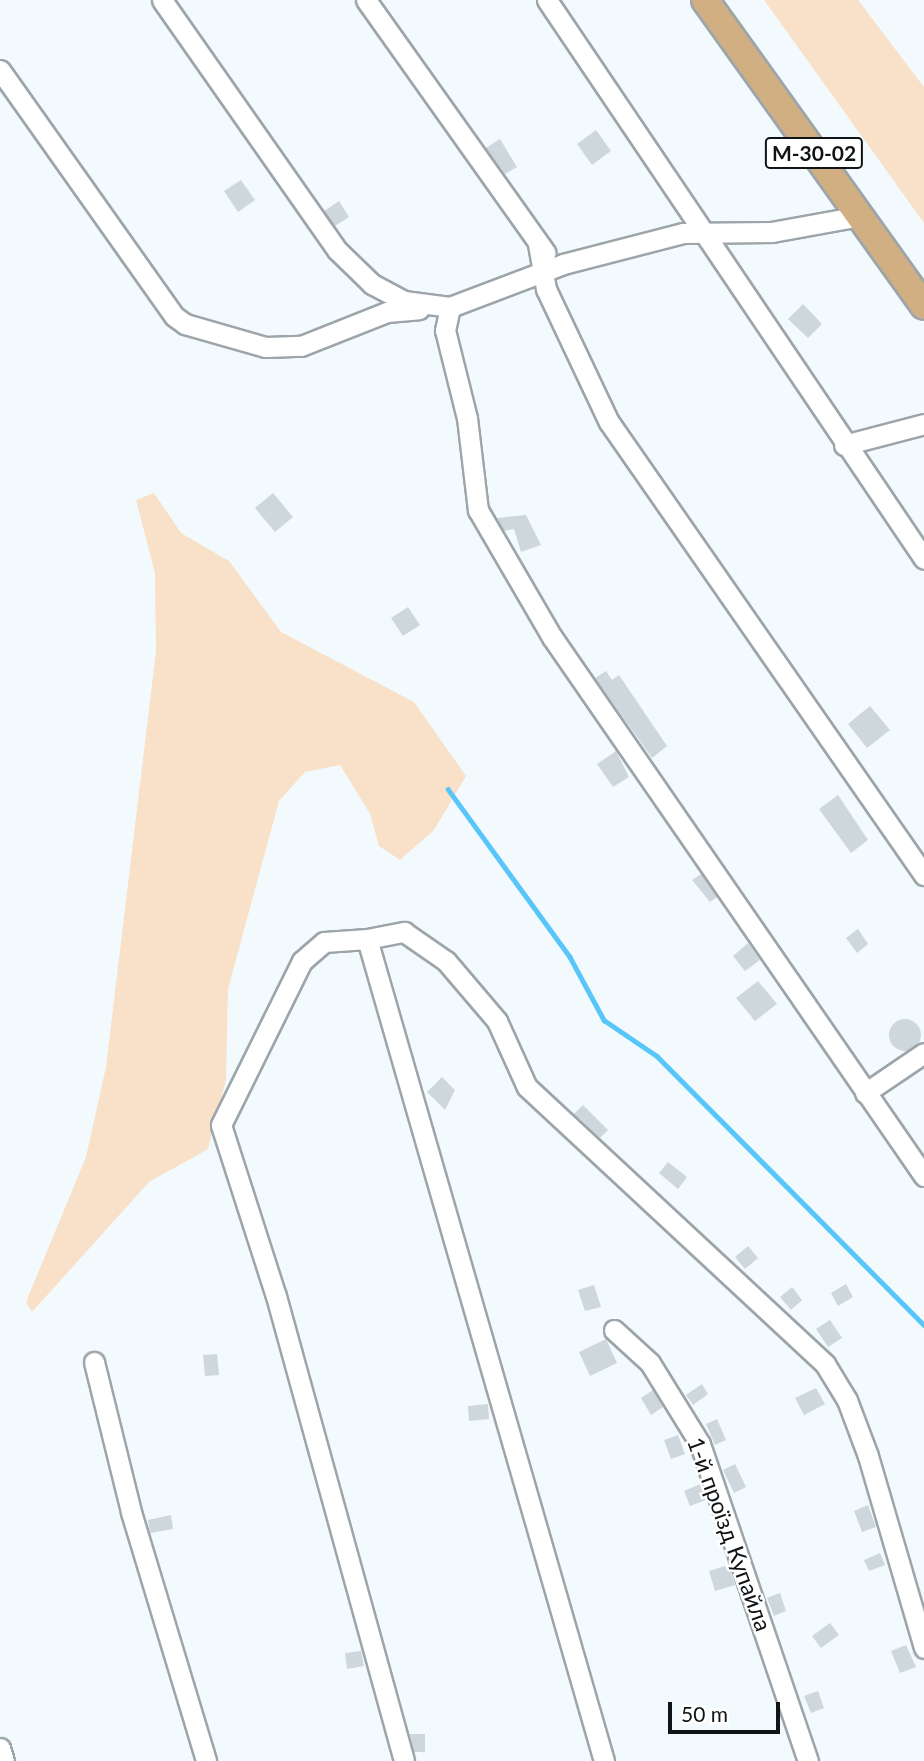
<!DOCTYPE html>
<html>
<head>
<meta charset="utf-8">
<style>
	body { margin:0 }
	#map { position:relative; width:924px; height:1761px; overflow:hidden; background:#f2fafe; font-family:Lato,sans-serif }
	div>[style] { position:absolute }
	.green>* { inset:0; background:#f8e1c8 }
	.stream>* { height:4.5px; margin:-2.25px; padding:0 2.25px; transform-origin:2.25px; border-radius:2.25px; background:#59c6f9 }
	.building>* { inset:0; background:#ced7dc }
	.round { border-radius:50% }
	.roads { filter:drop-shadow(2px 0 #9ca5aa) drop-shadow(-2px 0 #9ca5aa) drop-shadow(0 2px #9ca5aa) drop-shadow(0 -2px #9ca5aa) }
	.minor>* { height:19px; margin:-9.5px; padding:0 9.5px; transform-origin:9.5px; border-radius:9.5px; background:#fff }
	.major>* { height:26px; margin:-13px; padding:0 13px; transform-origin:13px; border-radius:13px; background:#d2af82 }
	span { translate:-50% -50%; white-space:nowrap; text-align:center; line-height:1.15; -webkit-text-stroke:5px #fff; paint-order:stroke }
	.shield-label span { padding:2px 5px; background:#fff; border:2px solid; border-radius:5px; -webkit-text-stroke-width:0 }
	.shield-label { font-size:21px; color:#111416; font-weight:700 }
	.street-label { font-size:23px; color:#111416 }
	.scale { position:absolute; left:668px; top:1702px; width:112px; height:32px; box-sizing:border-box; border:4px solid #111416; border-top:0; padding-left:9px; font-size:21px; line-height:24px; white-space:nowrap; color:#111416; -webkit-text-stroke:5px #fff; paint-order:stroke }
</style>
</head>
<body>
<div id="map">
	<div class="green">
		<i style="clip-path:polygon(764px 0,858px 0,924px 87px,924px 223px)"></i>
		<i style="clip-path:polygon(154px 493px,181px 533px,229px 561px,281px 632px,414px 702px,466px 776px,434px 830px,400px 860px,379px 846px,370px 814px,340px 765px,305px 772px,279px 801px,228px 989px,226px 1080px,208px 1149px,149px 1182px,32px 1312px,26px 1302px,86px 1157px,106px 1067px,156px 651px,155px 573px,136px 500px)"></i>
	</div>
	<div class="stream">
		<i style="left:448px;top:789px;width:208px;rotate:54deg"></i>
		<i style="left:570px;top:957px;width:72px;rotate:61.6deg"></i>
		<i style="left:604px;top:1020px;width:64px;rotate:34.2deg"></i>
		<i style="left:657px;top:1056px;width:379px;rotate:45.2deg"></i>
	</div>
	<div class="building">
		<i style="clip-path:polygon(596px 130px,611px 151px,592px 165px,577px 144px)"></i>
		<i style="clip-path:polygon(500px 139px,517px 167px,505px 174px,486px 148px)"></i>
		<i style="clip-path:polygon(241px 180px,255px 200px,238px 212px,224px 191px)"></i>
		<i style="clip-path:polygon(339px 201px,349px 217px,335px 226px,324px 211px)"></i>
		<i style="clip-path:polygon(803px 304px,822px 324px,808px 338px,788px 319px)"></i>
		<i style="clip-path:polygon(273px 493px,293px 517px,275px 532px,255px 508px)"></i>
		<i style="clip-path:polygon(526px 515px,541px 545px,521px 552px,514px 529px,504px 531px,497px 518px)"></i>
		<i style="clip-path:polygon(408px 607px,420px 625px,403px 636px,391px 618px)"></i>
		<i style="clip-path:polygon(606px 671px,612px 680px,619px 675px,667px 746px,652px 758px,595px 678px)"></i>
		<i style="clip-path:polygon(870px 706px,890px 730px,867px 748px,848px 724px)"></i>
		<i style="clip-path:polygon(616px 751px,629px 777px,613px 787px,597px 764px)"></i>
		<i style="clip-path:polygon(838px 795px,868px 840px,851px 853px,819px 809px)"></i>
		<i style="clip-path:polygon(701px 874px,717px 897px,710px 902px,692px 880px)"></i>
		<i style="clip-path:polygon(858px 929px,868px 944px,857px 953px,846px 938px)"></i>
		<i style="clip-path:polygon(748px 943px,760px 960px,745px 971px,733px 956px)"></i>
		<i style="clip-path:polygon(758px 981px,777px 1004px,755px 1021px,736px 998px)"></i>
		<i class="round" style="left:889px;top:1019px;width:32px;height:32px"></i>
		<i style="clip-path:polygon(442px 1077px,455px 1090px,445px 1110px,427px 1092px)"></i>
		<i style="clip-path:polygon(583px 1105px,608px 1130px,600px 1138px,574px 1114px)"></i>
		<i style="clip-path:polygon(668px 1162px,687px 1177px,678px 1189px,659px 1173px)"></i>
		<i style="clip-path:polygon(748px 1246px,758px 1258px,745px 1269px,735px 1257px)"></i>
		<i style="clip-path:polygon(846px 1284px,853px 1297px,838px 1306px,831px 1293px)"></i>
		<i style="clip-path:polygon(594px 1285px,601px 1307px,585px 1311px,578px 1290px)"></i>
		<i style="clip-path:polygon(792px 1287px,802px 1300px,791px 1310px,780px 1297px)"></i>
		<i style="clip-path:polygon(830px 1320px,842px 1338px,828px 1347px,816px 1329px)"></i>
		<i style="clip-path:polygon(606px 1339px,617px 1363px,590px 1376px,579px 1352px)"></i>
		<i style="clip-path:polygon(217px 1354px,219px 1375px,205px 1376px,203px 1355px)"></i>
		<i style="clip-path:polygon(702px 1384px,708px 1394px,693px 1405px,686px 1395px)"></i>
		<i style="clip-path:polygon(816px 1388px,825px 1404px,804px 1415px,795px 1398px)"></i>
		<i style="clip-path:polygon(653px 1390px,663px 1407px,651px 1415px,641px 1398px)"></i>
		<i style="clip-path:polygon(488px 1404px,489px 1419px,469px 1421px,468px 1406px)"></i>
		<i style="clip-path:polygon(717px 1419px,726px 1440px,715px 1445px,706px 1424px)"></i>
		<i style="clip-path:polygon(678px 1435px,685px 1454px,671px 1459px,664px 1440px)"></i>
		<i style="clip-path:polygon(735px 1464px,746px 1487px,734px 1493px,723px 1470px)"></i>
		<i style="clip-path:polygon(700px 1484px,706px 1500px,690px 1506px,684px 1491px)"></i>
		<i style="clip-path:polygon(868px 1505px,876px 1527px,862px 1532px,854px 1511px)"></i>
		<i style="clip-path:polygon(171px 1515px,173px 1529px,150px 1533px,148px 1520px)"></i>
		<i style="clip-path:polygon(880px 1553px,885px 1565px,869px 1571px,864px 1560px)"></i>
		<i style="clip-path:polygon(728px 1565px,735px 1585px,715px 1591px,709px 1571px)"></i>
		<i style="clip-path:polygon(780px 1593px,786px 1611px,774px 1616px,767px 1598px)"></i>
		<i style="clip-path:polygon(830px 1623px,839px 1635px,821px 1648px,812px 1636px)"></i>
		<i style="clip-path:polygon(906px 1645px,916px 1667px,900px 1673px,891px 1651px)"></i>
		<i style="clip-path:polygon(361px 1651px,364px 1666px,347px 1669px,345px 1653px)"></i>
		<i style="clip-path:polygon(818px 1691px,824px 1708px,811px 1713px,804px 1696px)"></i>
		<i style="clip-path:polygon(410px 1734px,425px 1734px,425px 1752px,414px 1752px)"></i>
	</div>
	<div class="roads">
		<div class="minor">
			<i style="left:162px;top:0;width:305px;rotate:55deg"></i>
			<i style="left:337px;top:250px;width:49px;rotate:44.2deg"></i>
			<i style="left:372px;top:284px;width:36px;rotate:28deg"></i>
			<i style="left:404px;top:301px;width:46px;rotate:7.4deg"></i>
			<i style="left:450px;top:307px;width:121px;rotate:-20.8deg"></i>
			<i style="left:563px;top:264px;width:124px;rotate:-14.5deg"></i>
			<i style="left:683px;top:233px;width:89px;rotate:-0.6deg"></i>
			<i style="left:772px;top:232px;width:89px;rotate:-10.3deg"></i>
			<i style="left:366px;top:0;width:310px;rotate:54.6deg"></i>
			<i style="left:547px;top:0;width:674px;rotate:56deg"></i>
			<i style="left:0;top:70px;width:301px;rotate:54.7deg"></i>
			<i style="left:174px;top:316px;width:14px;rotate:36deg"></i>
			<i style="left:185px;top:324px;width:84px;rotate:15.9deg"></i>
			<i style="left:266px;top:347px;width:35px;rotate:-2deg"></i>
			<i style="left:301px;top:346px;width:92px;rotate:-21.6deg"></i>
			<i style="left:387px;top:312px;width:32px;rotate:-5deg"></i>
			<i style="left:538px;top:244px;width:46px;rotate:79.9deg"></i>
			<i style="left:546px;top:289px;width:147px;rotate:64.7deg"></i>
			<i style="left:609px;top:422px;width:552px;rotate:55.19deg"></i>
			<i style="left:450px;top:307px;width:24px;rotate:102deg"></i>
			<i style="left:445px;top:330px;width:91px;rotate:76deg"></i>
			<i style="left:467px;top:418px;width:93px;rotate:83.2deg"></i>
			<i style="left:478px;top:510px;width:147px;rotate:59.8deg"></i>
			<i style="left:552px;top:637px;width:655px;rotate:55.39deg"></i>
			<i style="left:844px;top:445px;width:83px;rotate:-14.7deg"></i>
			<i style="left:367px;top:939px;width:43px;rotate:176deg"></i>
			<i style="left:324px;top:942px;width:29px;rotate:139deg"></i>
			<i style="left:302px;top:961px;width:183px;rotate:116.3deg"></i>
			<i style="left:221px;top:1125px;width:180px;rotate:72.2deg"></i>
			<i style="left:276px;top:1296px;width:482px;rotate:74.6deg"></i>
			<i style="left:865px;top:1093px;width:71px;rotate:-34.1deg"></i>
			<i style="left:614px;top:1330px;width:49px;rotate:42.5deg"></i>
			<i style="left:650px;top:1363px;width:95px;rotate:58.3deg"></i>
			<i style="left:700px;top:1444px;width:335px;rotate:71.2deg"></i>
			<i style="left:94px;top:1362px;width:154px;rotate:76.1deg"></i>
			<i style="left:131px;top:1512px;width:260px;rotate:73.2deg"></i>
			<i style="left:0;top:1748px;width:14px;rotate:73deg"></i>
			<i style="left:604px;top:1761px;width:855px;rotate:-106.08deg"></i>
			<i style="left:367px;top:939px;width:38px;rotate:-11deg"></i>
			<i style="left:404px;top:932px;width:51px;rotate:34.6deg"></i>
			<i style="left:446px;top:961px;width:79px;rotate:49.6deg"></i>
			<i style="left:497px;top:1021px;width:72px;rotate:65.6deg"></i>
			<i style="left:527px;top:1087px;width:407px;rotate:42.9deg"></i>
			<i style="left:825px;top:1364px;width:42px;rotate:58.6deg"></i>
			<i style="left:847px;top:1400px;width:60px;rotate:69.4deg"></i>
			<i style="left:868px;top:1456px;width:200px;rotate:73.7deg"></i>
		</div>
		<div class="major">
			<i style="left:705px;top:0;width:376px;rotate:54.4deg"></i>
		</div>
	</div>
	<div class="shield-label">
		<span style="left:814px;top:153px">М-30-02</span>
	</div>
	<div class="street-label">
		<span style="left:730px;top:1534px;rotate:70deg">1-й проїзд Купайла</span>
	</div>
	<div class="scale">50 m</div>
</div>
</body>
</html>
